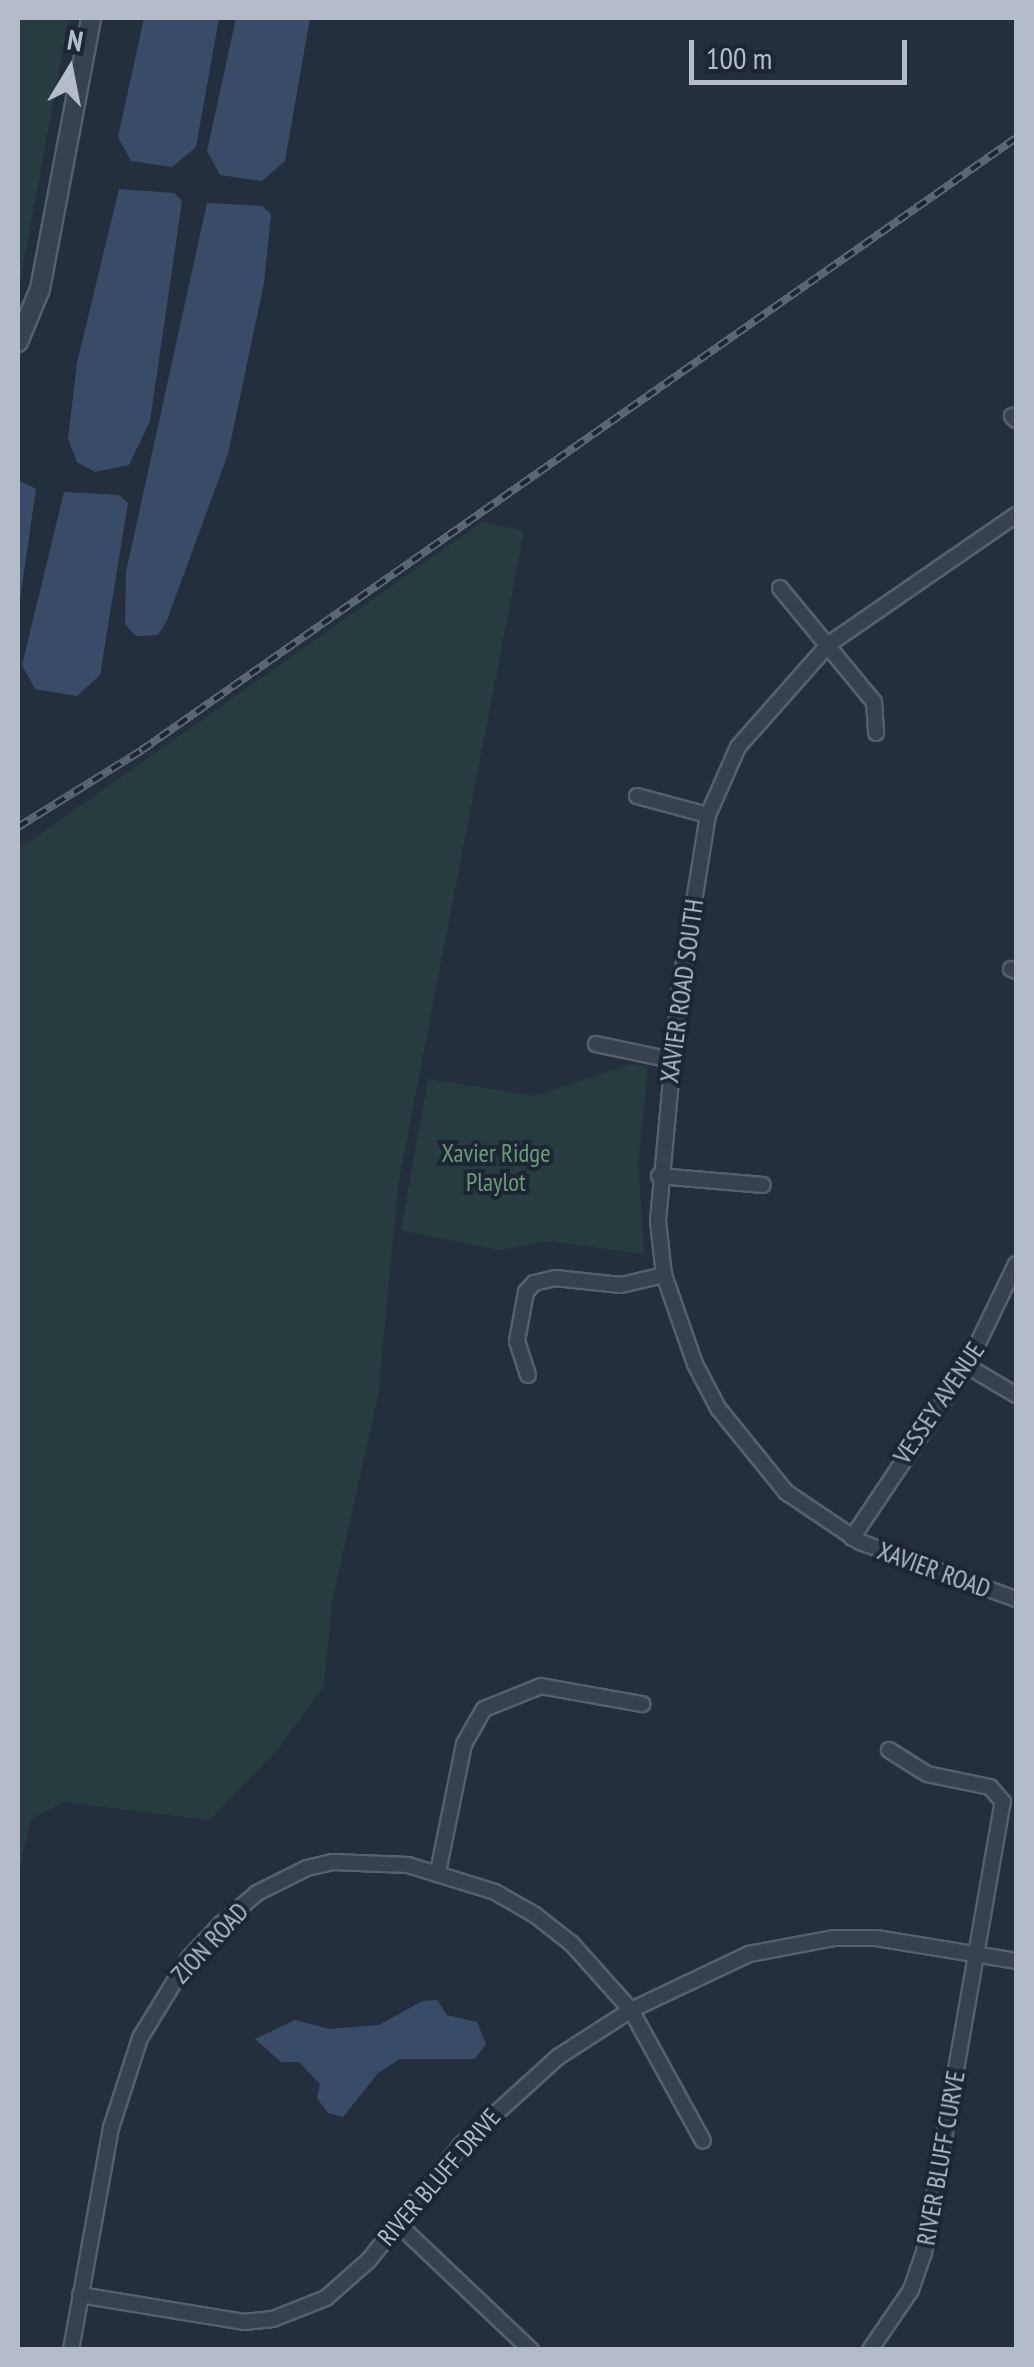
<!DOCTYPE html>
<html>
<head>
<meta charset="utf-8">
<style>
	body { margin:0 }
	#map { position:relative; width:1034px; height:2367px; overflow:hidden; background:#242f3e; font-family:"PT Sans Narrow",sans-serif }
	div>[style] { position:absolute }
	.green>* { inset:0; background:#263c3f }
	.water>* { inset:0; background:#394c67 }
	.roads { filter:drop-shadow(2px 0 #565f6c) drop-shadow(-2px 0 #565f6c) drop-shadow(0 2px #565f6c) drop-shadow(0 -2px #565f6c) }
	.minor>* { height:14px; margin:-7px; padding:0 7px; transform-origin:7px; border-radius:7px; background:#38414e }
	.tertiary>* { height:18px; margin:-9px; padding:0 9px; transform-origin:9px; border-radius:9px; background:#38414e }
	.rail>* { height:8px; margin-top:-4px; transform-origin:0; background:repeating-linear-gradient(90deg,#1d2633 0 11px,#5a6575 0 22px); box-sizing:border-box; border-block:2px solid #5a6575 }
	span { translate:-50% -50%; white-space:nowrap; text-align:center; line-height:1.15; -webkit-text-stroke:8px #1d2633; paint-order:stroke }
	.street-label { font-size:25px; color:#b4bcc9 }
	.park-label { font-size:25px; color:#6b9a76 }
	.frame { position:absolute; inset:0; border:20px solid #b4bcc9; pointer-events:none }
	.north { position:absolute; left:20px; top:20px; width:100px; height:100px; -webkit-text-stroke:8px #1d2633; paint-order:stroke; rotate:10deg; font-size:28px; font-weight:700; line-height:40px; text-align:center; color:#b4bcc9 }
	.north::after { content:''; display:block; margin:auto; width:35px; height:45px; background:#b4bcc9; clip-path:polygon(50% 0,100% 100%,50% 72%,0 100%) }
	.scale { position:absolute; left:689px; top:40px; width:218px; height:45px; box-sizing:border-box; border:5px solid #b4bcc9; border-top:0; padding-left:12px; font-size:30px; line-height:35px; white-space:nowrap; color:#b4bcc9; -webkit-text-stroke:8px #1d2633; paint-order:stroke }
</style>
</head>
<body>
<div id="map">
	<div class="green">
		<i style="clip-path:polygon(18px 18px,69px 18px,18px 292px)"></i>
		<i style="clip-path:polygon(482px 522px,524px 531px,398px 1186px,378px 1396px,332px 1602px,324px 1686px,278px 1749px,209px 1820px,64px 1802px,30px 1820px,18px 1879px,18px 850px)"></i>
		<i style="clip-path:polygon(631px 1064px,648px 1067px,638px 1162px,644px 1254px,549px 1241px,499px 1250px,401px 1230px,428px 1079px,535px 1096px)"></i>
	</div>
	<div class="water">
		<i style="clip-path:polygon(144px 18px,219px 18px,196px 147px,172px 167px,131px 161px,118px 137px)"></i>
		<i style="clip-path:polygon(236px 18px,310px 18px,285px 161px,262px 181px,220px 175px,207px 151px)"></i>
		<i style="clip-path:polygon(119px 189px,174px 193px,182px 201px,150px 421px,129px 465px,95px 472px,77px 462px,68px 439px,77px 363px)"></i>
		<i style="clip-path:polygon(207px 203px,262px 206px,271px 214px,264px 283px,228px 454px,167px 620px,158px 635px,136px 636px,125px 624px,126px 572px)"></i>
		<i style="clip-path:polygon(18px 480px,36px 489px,18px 614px)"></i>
		<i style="clip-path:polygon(64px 492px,119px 495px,128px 503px,100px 675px,77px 696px,35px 689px,22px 665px)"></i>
		<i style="clip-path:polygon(437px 2000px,447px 2015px,477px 2022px,486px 2044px,475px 2059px,400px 2059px,378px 2073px,343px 2117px,328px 2113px,317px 2098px,320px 2084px,299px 2062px,281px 2062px,255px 2039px,295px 2020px,329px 2029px,379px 2025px,422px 2001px)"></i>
	</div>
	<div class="roads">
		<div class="minor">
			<i style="left:1012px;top:416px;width:6px;rotate:45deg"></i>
			<i style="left:1016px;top:515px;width:227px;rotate:145.4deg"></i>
			<i style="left:829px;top:644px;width:137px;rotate:131.5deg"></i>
			<i style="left:738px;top:747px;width:74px;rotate:113.8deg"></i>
			<i style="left:708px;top:815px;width:181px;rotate:99.2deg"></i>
			<i style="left:679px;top:994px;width:228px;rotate:95.3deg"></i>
			<i style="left:658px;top:1221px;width:54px;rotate:83.7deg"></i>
			<i style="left:664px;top:1275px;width:94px;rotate:70.8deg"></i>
			<i style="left:695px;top:1364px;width:50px;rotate:62.4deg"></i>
			<i style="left:718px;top:1408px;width:108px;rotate:51deg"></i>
			<i style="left:786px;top:1492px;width:89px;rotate:34deg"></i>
			<i style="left:860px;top:1542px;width:166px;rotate:20.1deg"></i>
			<i style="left:780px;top:588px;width:148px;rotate:50.5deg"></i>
			<i style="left:874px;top:702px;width:31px;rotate:86deg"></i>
			<i style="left:637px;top:796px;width:73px;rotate:15deg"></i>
			<i style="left:1011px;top:969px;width:5px;rotate:22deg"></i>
			<i style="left:596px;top:1044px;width:77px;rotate:12deg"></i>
			<i style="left:659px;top:1176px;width:104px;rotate:4.9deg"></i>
			<i style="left:967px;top:1366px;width:57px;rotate:30.6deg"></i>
			<i style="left:528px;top:1375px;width:36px;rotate:-108deg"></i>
			<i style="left:517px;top:1341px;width:50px;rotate:-79.6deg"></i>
			<i style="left:526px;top:1292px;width:12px;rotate:-48deg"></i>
			<i style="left:534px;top:1283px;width:22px;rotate:-13deg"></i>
			<i style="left:555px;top:1278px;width:66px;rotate:6.1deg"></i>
			<i style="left:621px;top:1285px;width:44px;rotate:-13.1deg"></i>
			<i style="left:852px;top:1538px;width:207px;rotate:-56.2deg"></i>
			<i style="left:967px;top:1366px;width:113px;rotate:-64.3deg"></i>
			<i style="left:438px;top:1872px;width:131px;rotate:-78.5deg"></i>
			<i style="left:464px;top:1744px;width:40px;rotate:-60.3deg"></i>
			<i style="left:484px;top:1709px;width:61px;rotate:-22deg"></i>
			<i style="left:541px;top:1686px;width:103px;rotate:10.1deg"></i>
			<i style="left:397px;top:2223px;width:185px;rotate:43.5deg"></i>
			<i style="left:80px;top:2295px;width:166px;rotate:9.3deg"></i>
			<i style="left:244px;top:2322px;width:29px;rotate:-6deg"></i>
			<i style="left:273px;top:2319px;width:57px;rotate:-21.6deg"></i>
			<i style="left:326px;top:2298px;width:57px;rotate:-41.5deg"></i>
			<i style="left:369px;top:2260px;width:147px;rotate:-51.3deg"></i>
			<i style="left:461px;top:2145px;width:131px;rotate:-42.2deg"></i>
			<i style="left:558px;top:2057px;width:87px;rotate:-32.8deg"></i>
			<i style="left:631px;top:2010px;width:131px;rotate:-25.4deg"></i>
			<i style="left:749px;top:1954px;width:86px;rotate:-10.7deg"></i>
			<i style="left:834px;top:1938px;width:42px"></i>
			<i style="left:876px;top:1938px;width:142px;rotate:9.3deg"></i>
			<i style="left:71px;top:2350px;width:226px;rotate:-79.8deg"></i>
			<i style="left:111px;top:2128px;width:95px;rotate:-72.1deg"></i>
			<i style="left:140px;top:2038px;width:94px;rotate:-58.5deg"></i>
			<i style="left:189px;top:1958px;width:47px;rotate:-46.7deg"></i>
			<i style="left:221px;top:1924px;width:48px;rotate:-40.7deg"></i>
			<i style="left:257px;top:1893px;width:56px;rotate:-26.6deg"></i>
			<i style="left:307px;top:1868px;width:27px;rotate:-13deg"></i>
			<i style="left:333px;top:1862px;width:75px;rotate:2.3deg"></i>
			<i style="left:408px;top:1865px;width:91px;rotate:17.2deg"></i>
			<i style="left:495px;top:1892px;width:46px;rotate:29.9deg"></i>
			<i style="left:535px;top:1915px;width:47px;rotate:38.1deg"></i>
			<i style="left:572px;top:1944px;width:89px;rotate:48.2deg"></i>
			<i style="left:631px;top:2010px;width:149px;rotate:61.2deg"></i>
			<i style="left:870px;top:2350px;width:73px;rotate:-55.7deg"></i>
			<i style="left:911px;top:2290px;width:39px;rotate:-71deg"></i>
			<i style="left:924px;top:2253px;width:458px;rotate:-80.1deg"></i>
			<i style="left:1003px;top:1802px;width:20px;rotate:-131deg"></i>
			<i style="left:990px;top:1787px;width:64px;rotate:-168.3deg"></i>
			<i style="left:927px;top:1774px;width:45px;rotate:-147.7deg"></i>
		</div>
		<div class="tertiary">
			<i style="left:18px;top:342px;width:57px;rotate:-67.5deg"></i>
			<i style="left:40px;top:289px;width:276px;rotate:-79.3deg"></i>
		</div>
	</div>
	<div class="rail">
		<i style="left:18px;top:827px;width:146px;rotate:-31.8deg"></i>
		<i style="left:142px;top:750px;width:1067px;rotate:-35deg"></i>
	</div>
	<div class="street-label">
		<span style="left:682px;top:991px;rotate:-82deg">XAVIER ROAD SOUTH</span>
		<span style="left:939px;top:1403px;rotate:-56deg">VESSEY AVENUE</span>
		<span style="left:934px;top:1570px;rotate:20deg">XAVIER ROAD</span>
		<span style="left:210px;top:1943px;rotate:-47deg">ZION ROAD</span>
		<span style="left:941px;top:2158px;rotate:-80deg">RIVER BLUFF CURVE</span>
		<span style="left:439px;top:2177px;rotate:-49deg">RIVER BLUFF DRIVE</span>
	</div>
	<div class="park-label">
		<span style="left:496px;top:1168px">Xavier Ridge<br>Playlot</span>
	</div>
	<div class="frame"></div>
	<div class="north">N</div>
	<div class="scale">100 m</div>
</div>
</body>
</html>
